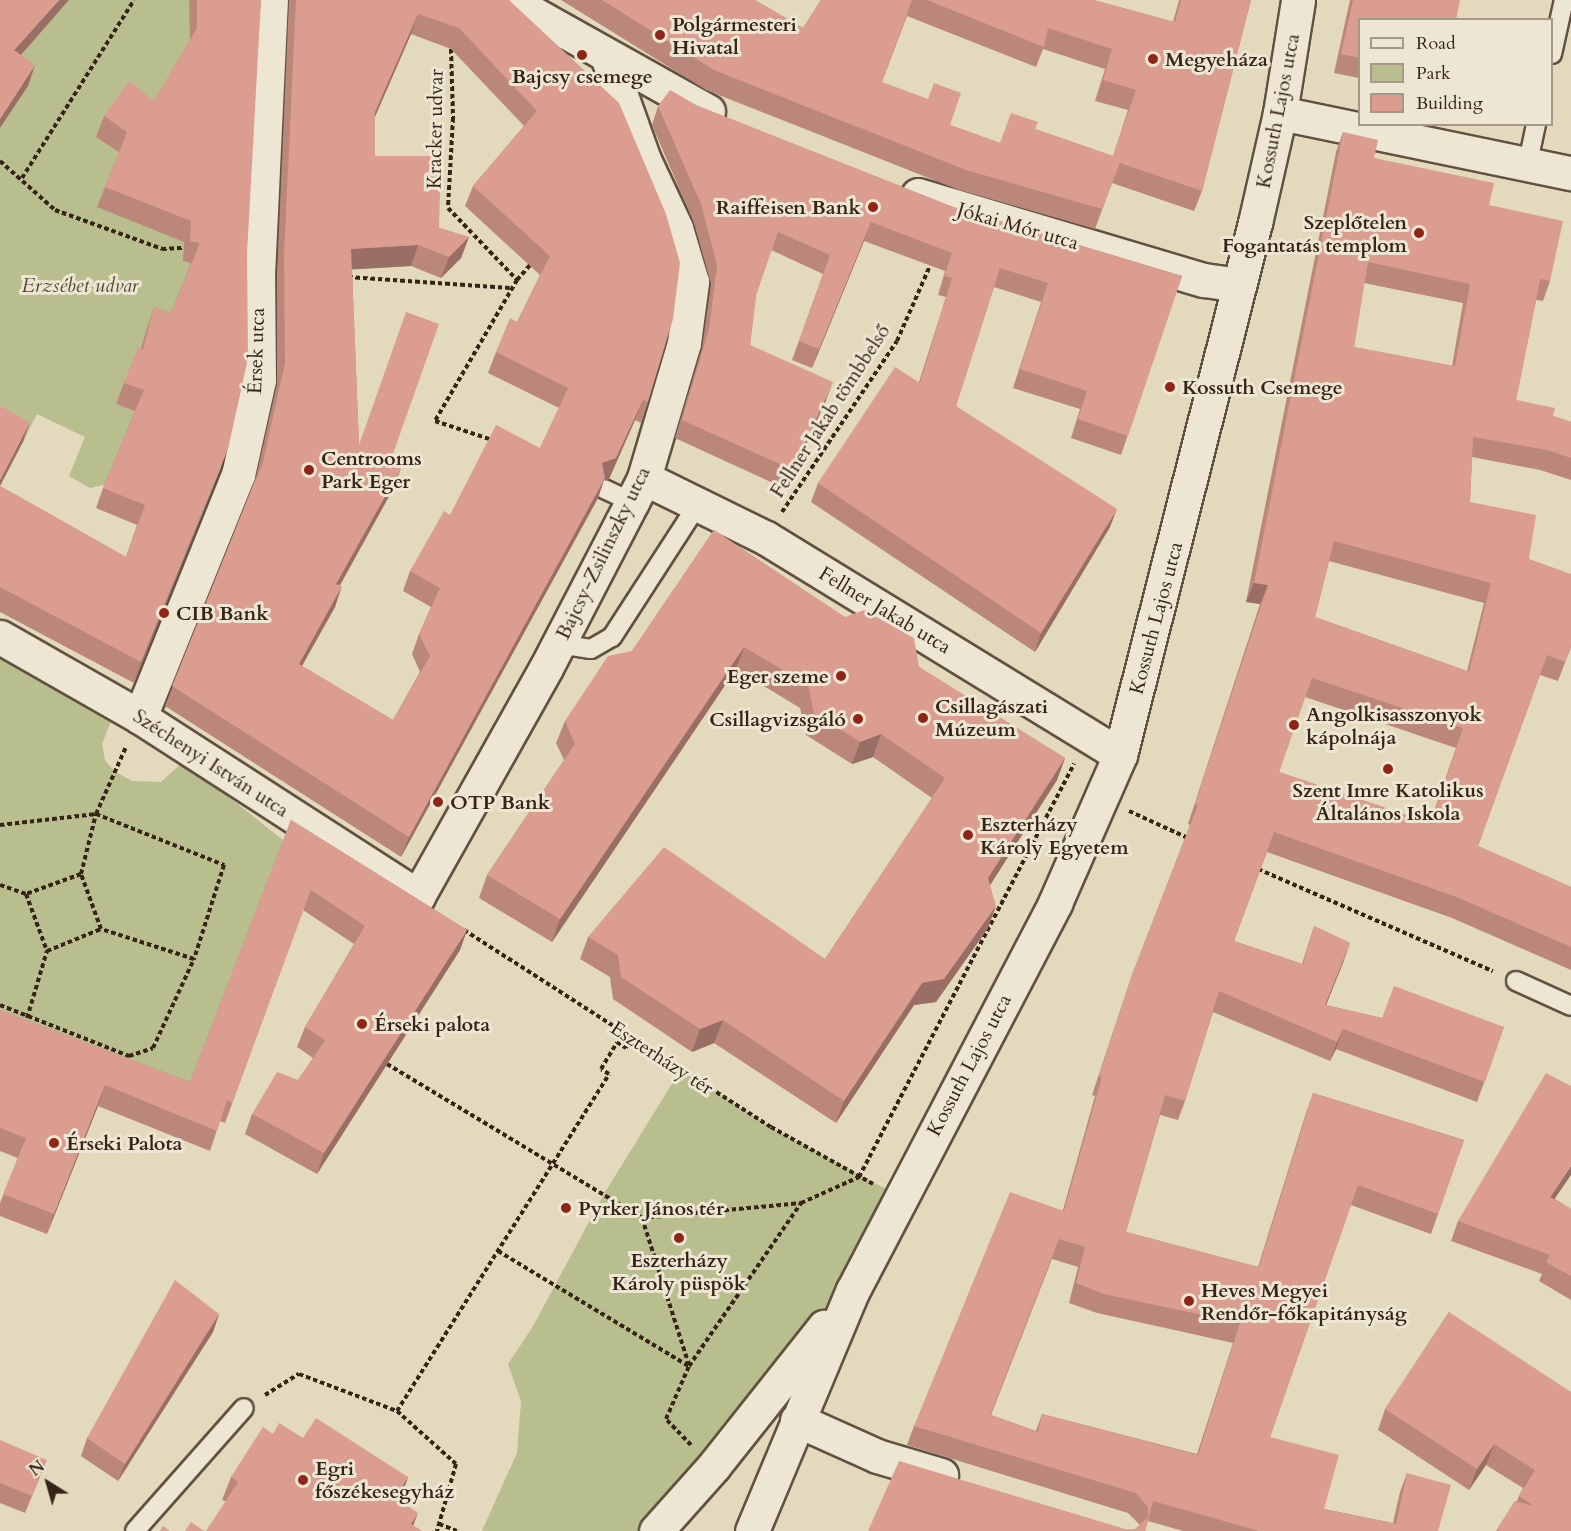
<!DOCTYPE html>
<html>
<head>
<meta charset="utf-8">
<style>
	body { margin:0 }
	#map { position:relative; width:1571px; height:1531px; overflow:hidden; background:#e3d9bc; font-family:Cardo,serif }
	div>[style] { position:absolute }
	.green>* { inset:0; background:#b8be8d }
	.path>* { height:4px; margin-top:-2px; transform-origin:0; background:repeating-linear-gradient(90deg,#372417 0 4.5px,transparent 0 7.5px) }
	.roads { filter:drop-shadow(2px 0 #625140) drop-shadow(-2px 0 #625140) drop-shadow(0 2px #625140) drop-shadow(0 -2px #625140) }
	.lane>* { height:18px; margin:-9px; padding:0 9px; transform-origin:9px; border-radius:9px; background:#ede6d3 }
	.street>* { height:33px; margin:-16.5px; padding:0 16.5px; transform-origin:16.5px; border-radius:16.5px; background:#ede6d3 }
	.secondary>* { height:33px; margin:-16.5px; padding:0 16.5px; transform-origin:16.5px; border-radius:16.5px; background:#ede6d3 }
	.wall>* { inset:0; background:#bb877b }
	.shaded-wall>* { inset:0; background:#996e64 }
	.building>* { inset:0; background:#da9d8f }
	.dots>* { width:16px; height:16px; translate:-50% -50%; box-sizing:border-box; border:3px solid #ede6d3; border-radius:50% }
	span { translate:-50% -50%; white-space:nowrap; text-align:center; line-height:1.15; -webkit-text-stroke:6px #ede6d3; paint-order:stroke }
	.poi-label { font-size:20px; color:#372417; font-weight:700 }
	.left { translate:0 -50%; text-align:left }
	.right { translate:-100% -50%; text-align:right }
	.street-label { font-size:20px; color:#372417 }
	.park-label { font-size:20px; color:#574a34; font-style:italic }
	.legend { position:absolute; left:1358px; top:18px; width:195px; height:108px; box-sizing:border-box; background:#ede6d3; border:2px solid #a49888; margin:0; padding:8px 10px; list-style:none; font-size:18px; color:#372417 }
	.legend li { display:flex; align-items:center; gap:12px; height:30px }
	.legend b { width:30px; border:2px solid #a49888 }
	.north { position:absolute; left:18px; top:1453px; width:60px; height:60px; -webkit-text-stroke:4px #ede6d3; paint-order:stroke; rotate:323deg; font-size:16px; font-weight:700; line-height:24px; text-align:center; color:#372417 }
	.north::after { content:''; display:block; margin:auto; width:21px; height:27px; background:#372417; clip-path:polygon(50% 0,100% 100%,50% 72%,0 100%) }
</style>
</head>
<body>
<div id="map">
	<div class="green">
		<i style="clip-path:polygon(69px 0,189px 0,190px 19px,222px 20px,120px 153px,188px 219px,192px 263px,184px 311px,138px 360px,117px 404px,177px 425px,108px 484px,90px 488px,69px 476px,85px 437px,37px 414px,23px 442px,0 430px,0 127px,7px 71px)"></i>
		<i style="clip-path:polygon(0 656px,114px 713px,102px 744px,105px 760px,114px 771px,132px 781px,161px 782px,184px 761px,284px 841px,183px 1103px,0 1034px)"></i>
		<i style="clip-path:polygon(681px 1069px,771px 1127px,901px 1197px,853px 1290px,656px 1531px,482px 1531px,517px 1453px,521px 1401px,508px 1364px,532px 1328px,604px 1194px)"></i>
	</div>
	<div class="path">
		<i style="left:451px;top:49px;width:69px;rotate:88.3deg"></i>
		<i style="left:453px;top:118px;width:90px;rotate:93.2deg"></i>
		<i style="left:448px;top:208px;width:100px;rotate:46.2deg"></i>
		<i style="left:517px;top:280px;width:163px;rotate:120.2deg"></i>
		<i style="left:435px;top:421px;width:60px;rotate:18.4deg"></i>
		<i style="left:0;top:161px;width:74px;rotate:41.7deg"></i>
		<i style="left:55px;top:210px;width:114px;rotate:20deg"></i>
		<i style="left:162px;top:249px;width:22px;rotate:-3deg"></i>
		<i style="left:22px;top:178px;width:210px;rotate:-57.8deg"></i>
		<i style="left:348px;top:277px;width:162px;rotate:3.9deg"></i>
		<i style="left:517px;top:280px;width:23px;rotate:-49deg"></i>
		<i style="left:782px;top:512px;width:206px;rotate:-56.1deg"></i>
		<i style="left:897px;top:341px;width:82px;rotate:-66.3deg"></i>
		<i style="left:1129px;top:811px;width:65px;rotate:24.6deg"></i>
		<i style="left:0;top:825px;width:97px;rotate:-6.5deg"></i>
		<i style="left:96px;top:814px;width:138px;rotate:21.7deg"></i>
		<i style="left:224px;top:865px;width:99px;rotate:107.7deg"></i>
		<i style="left:1258px;top:869px;width:256px;rotate:23.5deg"></i>
		<i style="left:81px;top:874px;width:59px;rotate:160deg"></i>
		<i style="left:26px;top:894px;width:61px;rotate:69.8deg"></i>
		<i style="left:47px;top:951px;width:58px;rotate:-22.2deg"></i>
		<i style="left:101px;top:929px;width:59px;rotate:-110deg"></i>
		<i style="left:81px;top:874px;width:62px;rotate:-76deg"></i>
		<i style="left:96px;top:814px;width:73px;rotate:-65.9deg"></i>
		<i style="left:0;top:885px;width:28px;rotate:19deg"></i>
		<i style="left:464px;top:930px;width:365px;rotate:32.7deg"></i>
		<i style="left:771px;top:1127px;width:117px;rotate:29.2deg"></i>
		<i style="left:0;top:1005px;width:139px;rotate:21.6deg"></i>
		<i style="left:129px;top:1056px;width:25px;rotate:-18deg"></i>
		<i style="left:153px;top:1048px;width:98px;rotate:-65.3deg"></i>
		<i style="left:194px;top:959px;width:98px;rotate:-162.1deg"></i>
		<i style="left:27px;top:1018px;width:70px;rotate:-73.4deg"></i>
		<i style="left:387px;top:1064px;width:298px;rotate:31.1deg"></i>
		<i style="left:642px;top:1218px;width:154px;rotate:72.3deg"></i>
		<i style="left:642px;top:1218px;width:160px;rotate:-5.4deg"></i>
		<i style="left:498px;top:1251px;width:223px;rotate:31.1deg"></i>
		<i style="left:265px;top:1395px;width:40px;rotate:-32deg"></i>
		<i style="left:299px;top:1374px;width:105px;rotate:20.7deg"></i>
		<i style="left:397px;top:1411px;width:79px;rotate:41.9deg"></i>
		<i style="left:456px;top:1464px;width:70px;rotate:105.8deg"></i>
		<i style="left:397px;top:1411px;width:398px;rotate:-57.8deg"></i>
		<i style="left:609px;top:1074px;width:9px;rotate:-148deg"></i>
		<i style="left:601px;top:1069px;width:31px;rotate:-59deg"></i>
		<i style="left:617px;top:1042px;width:11px;rotate:34deg"></i>
		<i style="left:626px;top:1048px;width:12px;rotate:-66deg"></i>
		<i style="left:691px;top:1445px;width:36px;rotate:-134deg"></i>
		<i style="left:666px;top:1419px;width:58px;rotate:-66.5deg"></i>
		<i style="left:689px;top:1366px;width:198px;rotate:-55.5deg"></i>
		<i style="left:801px;top:1203px;width:64px;rotate:-24.1deg"></i>
		<i style="left:859px;top:1177px;width:466px;rotate:-62.5deg"></i>
		<i style="left:439px;top:1524px;width:19px;rotate:21deg"></i>
	</div>
	<div class="roads">
		<div class="lane">
			<i style="left:1552px;top:54px;width:55px;rotate:-77.5deg"></i>
			<i style="left:1528px;top:162px;width:39px;rotate:-78deg"></i>
			<i style="left:604px;top:489px;width:31px;rotate:25deg"></i>
			<i style="left:559px;top:644px;width:32px;rotate:9deg"></i>
			<i style="left:591px;top:649px;width:24px;rotate:-30deg"></i>
			<i style="left:612px;top:637px;width:158px;rotate:-57.1deg"></i>
			<i style="left:1516px;top:981px;width:60px;rotate:24.4deg"></i>
			<i style="left:135px;top:1531px;width:164px;rotate:-48.5deg"></i>
		</div>
		<div class="street">
			<i style="left:509px;top:0;width:228px;rotate:29.2deg"></i>
			<i style="left:918px;top:195px;width:298px;rotate:16.6deg"></i>
			<i style="left:1204px;top:280px;width:35px;rotate:8deg"></i>
			<i style="left:644px;top:478px;width:136px;rotate:26.2deg"></i>
			<i style="left:766px;top:538px;width:415px;rotate:31.5deg"></i>
			<i style="left:0;top:637px;width:161px;rotate:29.7deg"></i>
			<i style="left:140px;top:717px;width:331px;rotate:32.8deg"></i>
			<i style="left:418px;top:896px;width:261px;rotate:-60.7deg"></i>
			<i style="left:546px;top:668px;width:187px;rotate:-62.6deg"></i>
			<i style="left:632px;top:502px;width:27px;rotate:-63deg"></i>
			<i style="left:644px;top:478px;width:141px;rotate:-73.5deg"></i>
			<i style="left:684px;top:343px;width:62px;rotate:-82.5deg"></i>
			<i style="left:692px;top:282px;width:56px;rotate:-106.5deg"></i>
			<i style="left:676px;top:228px;width:75px;rotate:-115.2deg"></i>
			<i style="left:644px;top:160px;width:110px;rotate:-109.6deg"></i>
			<i style="left:140px;top:717px;width:261px;rotate:-68deg"></i>
			<i style="left:238px;top:475px;width:97px;rotate:-77.5deg"></i>
			<i style="left:259px;top:380px;width:105px;rotate:-90.5deg"></i>
			<i style="left:258px;top:275px;width:275px;rotate:-87.3deg"></i>
			<i style="left:797px;top:1420px;width:88px;rotate:24.2deg"></i>
			<i style="left:877px;top:1456px;width:67px;rotate:16.5deg"></i>
		</div>
		<div class="secondary">
			<i style="left:1280px;top:113px;width:297px;rotate:11.7deg"></i>
			<i style="left:656px;top:1531px;width:86px;rotate:-48.3deg"></i>
			<i style="left:713px;top:1467px;width:179px;rotate:-51.6deg"></i>
			<i style="left:752px;top:1531px;width:261px;rotate:-67.3deg"></i>
			<i style="left:853px;top:1290px;width:437px;rotate:-62.4deg"></i>
			<i style="left:1055px;top:903px;width:162px;rotate:-66.3deg"></i>
			<i style="left:1120px;top:755px;width:549px;rotate:-75.76deg"></i>
			<i style="left:1255px;top:223px;width:113px;rotate:-77.2deg"></i>
			<i style="left:1280px;top:113px;width:114px;rotate:-80.9deg"></i>
		</div>
	</div>
	<div class="wall">
		<i style="clip-path:polygon(189px 0,261px 0,220px 469px,134px 683px,0 612px,0 486px,126px 557px,137px 525px,96px 508px,103px 488px,135px 411px,116px 404px,124px 383px,141px 348px,147px 328px,154px 307px,171px 313px,191px 263px,183px 261px,184px 242px,97px 207px,119px 152px,96px 137px,104px 116px,154px 101px,190px 40px)"></i>
		<i style="clip-path:polygon(evenodd,289px 0,509px 0,648px 402px,641px 423px,635px 420px,609px 479px,604px 480px,598px 498px,401px 857px,165px 706px,256px 477px,277px 384px,277px 275px,289px 0,411px 34px,451px 49px,524px 126px,473px 186px,465px 206px,540px 275px,517px 322px,496px 352px,488px 373px,559px 408px,540px 448px,450px 515px,410px 571px,403px 591px,431px 607px,419px 634px,412px 654px,420px 672px,393px 720px,302px 666px,335px 607px,340px 585px,393px 489px,389px 465px,359px 445px,352px 269px,411px 266px,441px 278px,461px 258px,469px 237px,439px 228px,375px 156px,375px 116px,411px 34px)"></i>
		<i style="clip-path:polygon(evenodd,561px 0,755px 0,803px 28px,821px 0,1094px 0,1173px 22px,1179px 0,1251px 0,1202px 191px,1194px 211px,1112px 183px,1095px 229px,959px 190px,706px 90px,561px 0,907px 16px,1036px 67px,1043px 49px,1105px 69px,1095px 101px,1128px 110px,1113px 156px,1035px 129px,1000px 143px,950px 125px,882px 82px,907px 16px)"></i>
		<i style="clip-path:polygon(1350px 0,1460px 0,1359px 20px,1359px 78px,1334px 73px)"></i>
		<i style="clip-path:polygon(658px 106px,698px 106px,953px 207px,1182px 276px,1121px 455px,1071px 438px,1080px 409px,1013px 388px,1041px 302px,994px 287px,956px 406px,1110px 527px,1035px 652px,811px 502px,818px 483px,919px 382px,946px 297px,938px 295px,945px 271px,864px 241px,812px 368px,792px 360px,823px 274px,771px 250px,756px 295px,750px 345px,826px 400px,786px 489px,675px 438px,702px 348px,711px 284px,694px 223px,652px 125px)"></i>
		<i style="clip-path:polygon(evenodd,1343px 132px,1374px 158px,1489px 205px,1550px 281px,1543px 301px,1536px 300px,1516px 400px,1553px 416px,1571px 422px,1571px 480px,1540px 470px,1472px 457px,1470px 502px,1529px 559px,1571px 647px,1558px 681px,1540px 675px,1478px 846px,1571px 887px,1571px 970px,1452px 918px,1267px 852px,1234px 941px,1302px 964px,1314px 926px,1350px 943px,1326px 1005px,1382px 1018px,1504px 1027px,1477px 1102px,1336px 1049px,1330px 1061px,1213px 1012px,1185px 1101px,1178px 1120px,1160px 1115px,1126px 1232px,1258px 1267px,1306px 1113px,1313px 1093px,1464px 1140px,1431px 1234px,1351px 1205px,1270px 1437px,1324px 1509px,1393px 1523px,1400px 1492px,1407px 1473px,1438px 1531px,1183px 1531px,1148px 1521px,1145px 1531px,1125px 1529px,1135px 1529px,1140px 1525px,1128px 1513px,907px 1445px,914px 1426px,1063px 1210px,1095px 1096px,1092px 1095px,1132px 975px,1190px 825px,1188px 824px,1260px 604px,1246px 602px,1336px 152px,1343px 132px,1364px 283px,1463px 303px,1452px 366px,1354px 347px,1364px 283px,1343px 132px,1329px 561px,1484px 603px,1467px 671px,1315px 617px,1329px 561px,1343px 132px,1305px 697px,1456px 748px,1430px 823px,1279px 772px,1305px 697px,1343px 132px,1052px 1259px,1078px 1267px,1069px 1303px,1097px 1313px,1233px 1343px,1197px 1454px,1042px 1414px,1036px 1431px,991px 1415px,1052px 1259px)"></i>
		<i style="clip-path:polygon(714px 530px,919px 667px,1065px 758px,1057px 780px,990px 885px,988px 928px,936px 1002px,914px 1005px,836px 1123px,714px 1043px,692px 1052px,613px 999px,610px 977px,580px 959px,588px 937px,825px 959px,932px 798px,873px 757px,852px 764px,806px 735px,800px 708px,736px 669px,552px 942px,479px 898px,487px 875px,564px 760px,556px 743px,565px 721px,632px 651px)"></i>
		<i style="clip-path:polygon(291px 820px,467px 930px,460px 950px,317px 1174px,245px 1134px,252px 1114px,298px 1080px,313px 1058px,297px 1047px,305px 1027px,354px 944px,303px 910px,225px 1123px,220px 1121px,210px 1151px,98px 1106px,47px 1234px,0 1216px,0 1203px,18px 1158px,0 1151px,0 1010px,190px 1082px)"></i>
		<i style="clip-path:polygon(1555px 1199px,1571px 1209px,1571px 1300px,1539px 1281px,1542px 1274px,1451px 1241px,1458px 1221px)"></i>
		<i style="clip-path:polygon(1449px 1312px,1571px 1531px,1496px 1531px,1515px 1501px,1517px 1501px,1519px 1496px,1523px 1488px,1486px 1465px,1469px 1490px,1378px 1430px,1385px 1409px)"></i>
		<i style="clip-path:polygon(219px 1314px,213px 1332px,118px 1481px,81px 1456px,87px 1438px)"></i>
		<i style="clip-path:polygon(273px 1434px,303px 1438px,408px 1477px,399px 1501px,414px 1525px,225px 1501px,222px 1500px,231px 1477px)"></i>
		<i style="clip-path:polygon(0 1440px,40px 1477px,25px 1513px,0 1503px)"></i>
	</div>
	<div class="shaded-wall">
		<i style="clip-path:polygon(59px 0,69px 0,7px 71px,14px 50px)"></i>
		<i style="clip-path:polygon(418px 14px,411px 34px,368px 133px,375px 112px)"></i>
		<i style="clip-path:polygon(35px 65px,28px 86px,0 128px,0 119px)"></i>
		<i style="clip-path:polygon(871px 222px,864px 241px,812px 368px,819px 349px)"></i>
		<i style="clip-path:polygon(469px 237px,461px 258px,441px 278px,449px 257px)"></i>
		<i style="clip-path:polygon(418px 245px,411px 266px,344px 270px,351px 249px)"></i>
		<i style="clip-path:polygon(833px 382px,826px 400px,786px 489px,793px 470px)"></i>
		<i style="clip-path:polygon(643px 400px,635px 420px,609px 479px,604px 480px,598px 498px,401px 857px,409px 837px,602px 463px)"></i>
		<i style="clip-path:polygon(30px 422px,23px 442px,0 486px,0 480px)"></i>
		<i style="clip-path:polygon(228px 449px,220px 469px,134px 683px,141px 662px)"></i>
		<i style="clip-path:polygon(401px 468px,393px 489px,329px 605px,336px 584px)"></i>
		<i style="clip-path:polygon(1117px 509px,1110px 527px,1035px 652px,1041px 633px)"></i>
		<i style="clip-path:polygon(1254px 583px,1268px 585px,1260px 604px,1246px 602px)"></i>
		<i style="clip-path:polygon(342px 586px,335px 607px,291px 685px,299px 664px)"></i>
		<i style="clip-path:polygon(744px 647px,736px 669px,552px 942px,560px 919px)"></i>
		<i style="clip-path:polygon(881px 734px,873px 757px,852px 764px,860px 742px)"></i>
		<i style="clip-path:polygon(1065px 758px,1057px 780px,980px 901px,988px 878px)"></i>
		<i style="clip-path:polygon(996px 906px,988px 928px,936px 1002px,914px 1005px,836px 1123px,844px 1101px,922px 983px)"></i>
		<i style="clip-path:polygon(467px 930px,460px 950px,317px 1174px,324px 1153px)"></i>
		<i style="clip-path:polygon(1350px 943px,1343px 963px,1318px 1025px,1325px 1005px)"></i>
		<i style="clip-path:polygon(723px 1020px,714px 1043px,692px 1052px,700px 1029px)"></i>
		<i style="clip-path:polygon(1343px 1029px,1336px 1049px,1330px 1061px,1337px 1042px)"></i>
		<i style="clip-path:polygon(105px 1085px,98px 1106px,47px 1234px,54px 1214px)"></i>
		<i style="clip-path:polygon(1571px 1166px,1571px 1175px,1543px 1216px,1550px 1197px)"></i>
		<i style="clip-path:polygon(219px 1314px,213px 1332px,118px 1481px,125px 1464px)"></i>
		<i style="clip-path:polygon(1494px 1444px,1486px 1465px,1469px 1490px,1477px 1469px)"></i>
		<i style="clip-path:polygon(408px 1477px,400px 1500px,386px 1520px,395px 1498px)"></i>
		<i style="clip-path:polygon(418px 1513px,411px 1531px,411px 1524px)"></i>
	</div>
	<div class="building">
		<i style="clip-path:polygon(0 0,59px 0,14px 50px,35px 65px,0 119px)"></i>
		<i style="clip-path:polygon(197px 0,261px 0,247px 254px,248px 358px,228px 449px,141px 662px,0 587px,0 486px,126px 557px,145px 505px,103px 488px,144px 390px,124px 383px,138px 347px,143px 349px,154px 307px,171px 313px,200px 243px,190px 241px,191px 221px,105px 187px,127px 132px,104px 116px,129px 81px,154px 101px,197px 28px)"></i>
		<i style="clip-path:polygon(evenodd,296px 0,509px 0,619px 103px,666px 214px,680px 263px,673px 319px,648px 402px,643px 400px,616px 458px,602px 463px,605px 478px,409px 837px,172px 686px,263px 462px,285px 363px,284px 255px,296px 0,418px 14px,459px 28px,537px 111px,473px 186px,550px 256px,517px 322px,510px 318px,496px 352px,568px 388px,540px 448px,496px 425px,450px 515px,444px 511px,410px 571px,440px 588px,419px 634px,430px 656px,393px 720px,299px 664px,342px 586px,336px 584px,401px 468px,389px 465px,439px 324px,406px 312px,359px 445px,351px 249px,418px 245px,449px 257px,469px 237px,439px 228px,441px 156px,375px 156px,375px 112px,418px 14px)"></i>
		<i style="clip-path:polygon(602px 0,755px 0,803px 28px,821px 0,912px 0,882px 82px,928px 99px,934px 83px,961px 93px,950px 125px,1000px 143px,1011px 113px,1038px 122px,1035px 129px,1113px 156px,1136px 90px,1103px 80px,1112px 49px,1048px 28px,1044px 47px,927px 0,1094px 0,1175px 22px,1181px 0,1251px 0,1202px 191px,1120px 163px,1102px 209px,966px 170px,714px 70px)"></i>
		<i style="clip-path:polygon(1353px 0,1460px 0,1456px 20px,1359px 20px,1359px 58px,1341px 54px)"></i>
		<i style="clip-path:polygon(670px 90px,698px 106px,953px 207px,1182px 276px,1128px 436px,1078px 419px,1087px 391px,1020px 369px,1048px 283px,1000px 268px,956px 406px,1117px 509px,1041px 633px,818px 483px,895px 367px,920px 383px,952px 278px,944px 276px,952px 253px,871px 222px,819px 349px,799px 341px,830px 255px,778px 232px,756px 295px,750px 345px,833px 382px,793px 470px,682px 420px,709px 329px,717px 265px,701px 204px,658px 106px)"></i>
		<i style="clip-path:polygon(evenodd,1343px 132px,1378px 140px,1374px 158px,1494px 183px,1489px 205px,1563px 221px,1550px 281px,1540px 279px,1516px 400px,1555px 408px,1553px 416px,1571px 422px,1571px 458px,1547px 450px,1473px 437px,1470px 502px,1536px 515px,1529px 559px,1571px 574px,1571px 646px,1565px 662px,1547px 655px,1478px 846px,1571px 887px,1571px 947px,1459px 898px,1274px 832px,1234px 941px,1303px 964px,1314px 926px,1350px 943px,1325px 1005px,1382px 1018px,1394px 986px,1504px 1027px,1485px 1082px,1343px 1029px,1337px 1042px,1219px 991px,1185px 1101px,1165px 1095px,1126px 1232px,1259px 1267px,1313px 1093px,1464px 1140px,1438px 1214px,1358px 1185px,1270px 1437px,1339px 1455px,1324px 1509px,1396px 1524px,1407px 1473px,1451px 1485px,1438px 1531px,1259px 1531px,1153px 1501px,1145px 1531px,868px 1531px,899px 1461px,1125px 1529px,1135px 1529px,1148px 1517px,1148px 1507px,1136px 1493px,914px 1426px,1010px 1192px,1064px 1211px,1102px 1077px,1099px 1076px,1132px 975px,1198px 805px,1195px 804px,1268px 585px,1254px 583px,1343px 132px,1368px 262px,1470px 284px,1455px 366px,1354px 347px,1368px 262px,1343px 132px,1334px 541px,1491px 583px,1469px 672px,1315px 617px,1334px 541px,1343px 132px,1312px 678px,1463px 728px,1431px 824px,1279px 772px,1312px 678px,1343px 132px,1059px 1239px,1085px 1247px,1076px 1283px,1104px 1294px,1240px 1323px,1198px 1455px,1042px 1414px,1038px 1432px,990px 1415px,1059px 1239px)"></i>
		<i style="clip-path:polygon(0 406px,30px 422px,0 480px)"></i>
		<i style="clip-path:polygon(714px 530px,845px 617px,864px 610px,914px 638px,919px 667px,1065px 758px,988px 878px,996px 906px,944px 979px,922px 983px,844px 1101px,723px 1020px,700px 1029px,621px 977px,618px 955px,588px 937px,664px 847px,825px 959px,945px 778px,881px 734px,860px 742px,814px 713px,808px 685px,744px 647px,560px 919px,487px 875px,575px 744px,565px 721px,608px 656px,632px 651px)"></i>
		<i style="clip-path:polygon(291px 820px,467px 930px,324px 1153px,252px 1114px,277px 1072px,298px 1080px,325px 1040px,305px 1027px,365px 926px,311px 890px,232px 1103px,227px 1100px,217px 1131px,105px 1085px,54px 1214px,3px 1194px,26px 1138px,0 1128px,0 1010px,190px 1082px)"></i>
		<i style="clip-path:polygon(1546px 1073px,1571px 1086px,1571px 1166px,1550px 1197px,1571px 1209px,1571px 1276px,1546px 1262px,1550px 1255px,1458px 1221px)"></i>
		<i style="clip-path:polygon(175px 1280px,219px 1314px,125px 1464px,87px 1438px)"></i>
		<i style="clip-path:polygon(1449px 1312px,1571px 1392px,1571px 1531px,1498px 1531px,1497px 1530px,1515px 1501px,1534px 1506px,1519px 1496px,1535px 1470px,1494px 1444px,1477px 1469px,1385px 1409px)"></i>
		<i style="clip-path:polygon(316px 1418px,408px 1477px,395px 1498px,418px 1513px,411px 1524px,421px 1530px,421px 1531px,206px 1531px,238px 1482px,231px 1477px,263px 1427px,273px 1434px,279px 1423px,303px 1438px)"></i>
		<i style="clip-path:polygon(0 1440px,47px 1460px,32px 1496px,0 1483px)"></i>
		<i style="clip-path:polygon(191px 1522px,204px 1531px,185px 1531px)"></i>
		<i style="clip-path:polygon(163px 1526px,170px 1531px,160px 1531px)"></i>
	</div>
	<div class="dots">
		<i style="left:660px;top:35px;background:#8f2418"></i>
		<i style="left:582px;top:55px;background:#8f2418"></i>
		<i style="left:1153px;top:59px;background:#8f2418"></i>
		<i style="left:873px;top:207px;background:#8f2418"></i>
		<i style="left:1419px;top:233px;background:#8f2418"></i>
		<i style="left:1170px;top:387px;background:#8f2418"></i>
		<i style="left:309px;top:470px;background:#8f2418"></i>
		<i style="left:164px;top:613px;background:#8f2418"></i>
		<i style="left:841px;top:676px;background:#8f2418"></i>
		<i style="left:923px;top:718px;background:#8f2418"></i>
		<i style="left:858px;top:719px;background:#8f2418"></i>
		<i style="left:1294px;top:725px;background:#8f2418"></i>
		<i style="left:1388px;top:769px;background:#8f2418"></i>
		<i style="left:438px;top:802px;background:#8f2418"></i>
		<i style="left:968px;top:835px;background:#8f2418"></i>
		<i style="left:362px;top:1024px;background:#8f2418"></i>
		<i style="left:54px;top:1143px;background:#8f2418"></i>
		<i style="left:566px;top:1208px;background:#8f2418"></i>
		<i style="left:679px;top:1238px;background:#8f2418"></i>
		<i style="left:1189px;top:1301px;background:#8f2418"></i>
		<i style="left:303px;top:1480px;background:#8f2418"></i>
	</div>
	<div class="poi-label">
		<span class="left" style="left:672px;top:36px">Polgármesteri<br>Hivatal</span>
		<span class="left" style="left:1165px;top:59px">Megyeháza</span>
		<span style="left:582px;top:76px">Bajcsy csemege</span>
		<span class="right" style="left:861px;top:207px">Raiffeisen Bank</span>
		<span class="right" style="left:1407px;top:234px">Szeplőtelen<br>Fogantatás templom</span>
		<span class="left" style="left:1182px;top:387px">Kossuth Csemege</span>
		<span class="left" style="left:321px;top:470px">Centrooms<br>Park Eger</span>
		<span class="left" style="left:176px;top:613px">CIB Bank</span>
		<span class="right" style="left:829px;top:676px">Eger szeme</span>
		<span class="left" style="left:935px;top:718px">Csillagászati<br>Múzeum</span>
		<span class="left" style="left:1306px;top:726px">Angolkisasszonyok<br>kápolnája</span>
		<span class="right" style="left:846px;top:719px">Csillagvizsgáló</span>
		<span style="left:1388px;top:802px">Szent Imre Katolikus<br>Általános Iskola</span>
		<span class="left" style="left:450px;top:802px">OTP Bank</span>
		<span class="left" style="left:980px;top:836px">Eszterházy<br>Károly Egyetem</span>
		<span class="left" style="left:374px;top:1024px">Érseki palota</span>
		<span class="left" style="left:66px;top:1143px">Érseki Palota</span>
		<span class="left" style="left:578px;top:1208px">Pyrker János tér</span>
		<span style="left:679px;top:1272px">Eszterházy<br>Károly püspök</span>
		<span class="left" style="left:1201px;top:1302px">Heves Megyei<br>Rendőr-főkapitányság</span>
		<span class="left" style="left:315px;top:1480px">Egri<br>főszékesegyház</span>
	</div>
	<div class="street-label">
		<span style="left:1278px;top:111px;rotate:-79deg">Kossuth Lajos utca</span>
		<span style="left:435px;top:129px;rotate:-89deg">Kracker udvar</span>
		<span style="left:1018px;top:226px;rotate:16deg">Jókai Mór utca</span>
		<span style="left:256px;top:351px;rotate:-88deg">Érsek utca</span>
		<span style="left:830px;top:411px;rotate:-57deg">Fellner Jakab tömbbelső</span>
		<span style="left:603px;top:553px;rotate:-64deg">Bajcsy-Zsilinszky utca</span>
		<span style="left:885px;top:610px;rotate:31deg">Fellner Jakab utca</span>
		<span style="left:1156px;top:618px;rotate:-75deg">Kossuth Lajos utca</span>
		<span style="left:211px;top:763px;rotate:33deg">Széchenyi István utca</span>
		<span style="left:662px;top:1058px;rotate:33deg">Eszterházy tér</span>
		<span style="left:969px;top:1065px;rotate:-62deg">Kossuth Lajos utca</span>
	</div>
	<div class="park-label">
		<span style="left:80px;top:285px">Erzsébet udvar</span>
	</div>
	<ul class="legend">
	<li><b style="height:8px;background:#ede6d3"></b>Road</li>
	<li><b style="height:16px;background:#b8be8d"></b>Park</li>
	<li><b style="height:16px;background:#da9d8f"></b>Building</li>
	</ul>
	<div class="north">N</div>
</div>
</body>
</html>
